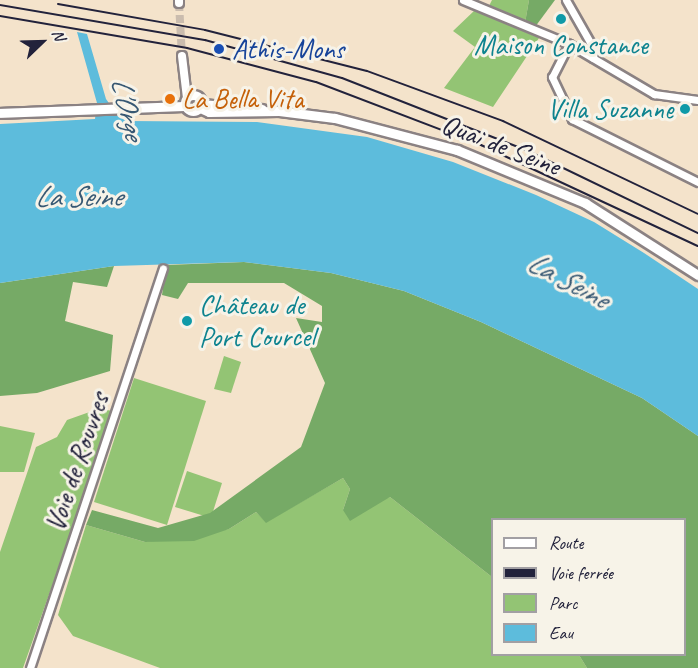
<!DOCTYPE html>
<html>
<head>
<meta charset="utf-8">
<style>
	body { margin:0 }
	#map { position:relative; width:698px; height:668px; overflow:hidden; background:#f4e3cb; font-family:Caveat,sans-serif }
	div>[style] { position:absolute }
	.green>* { inset:0; background:#93c474 }
	.forest>* { inset:0; background:#76aa66 }
	.water>* { inset:0; background:#5dbcdc }
	.tertiary-tunnel>* { height:8px; margin-top:-4px; transform-origin:0; background:repeating-linear-gradient(90deg,#cabcae 0 8px,transparent 0 12px) }
	.roads { filter:drop-shadow(2px 0 #8b8283) drop-shadow(-2px 0 #8b8283) drop-shadow(0 2px #8b8283) drop-shadow(0 -2px #8b8283) }
	.minor>* { height:7px; margin:-3.5px; padding:0 3.5px; transform-origin:3.5px; border-radius:3.5px; background:#fff }
	.tertiary>* { height:8px; margin:-4px; padding:0 4px; transform-origin:4px; border-radius:4px; background:#fff }
	.secondary>* { height:9px; margin:-4.5px; padding:0 4.5px; transform-origin:4.5px; border-radius:4.5px; background:#fff }
	.secondary>.ring { margin:-4.5px; padding:0; box-sizing:content-box; background:none; border:9px solid #fff; border-radius:50% }
	.rail>* { height:2px; margin:-1px; padding:0 1px; transform-origin:1px; border-radius:1px; background:#22223b }
	.dots>* { width:16px; height:16px; translate:-50% -50%; box-sizing:border-box; border:3px solid #f7f3e8; border-radius:50% }
	span { translate:-50% -50%; white-space:nowrap; text-align:center; line-height:1.15; -webkit-text-stroke:6px #f7f3e8; paint-order:stroke }
	.culture-label { font-size:28px; color:#0d838f }
	.right { translate:-100% -50%; text-align:right }
	.left { translate:0 -50%; text-align:left }
	.transit-label { font-size:28px; color:#164399 }
	.food-label { font-size:28px; color:#c56008 }
	.street-label { font-size:28px; color:#22223b }
	.water-label { font-size:30px; color:#375873; font-style:italic }
	.legend { position:absolute; left:491px; top:518px; width:195px; height:138px; box-sizing:border-box; background:#f7f3e8; border:2px solid #a29fa3; margin:0; padding:8px 10px; list-style:none; font-size:18px; color:#22223b }
	.legend li { display:flex; align-items:center; gap:12px; height:30px }
	.legend b { width:30px; border:2px solid #a29fa3 }
	.north { position:absolute; left:12px; top:12px; width:60px; height:60px; -webkit-text-stroke:4px #f7f3e8; paint-order:stroke; rotate:67deg; font-size:16px; font-weight:700; line-height:24px; text-align:center; color:#22223b }
	.north::after { content:''; display:block; margin:auto; width:21px; height:27px; background:#22223b; clip-path:polygon(50% 0,100% 100%,50% 72%,0 100%) }
</style>
</head>
<body>
<div id="map">
	<div class="green">
		<i style="clip-path:polygon(492px 0,529px 0,525px 23px,489px 6px)"></i>
		<i style="clip-path:polygon(475px 10px,539px 38px,493px 107px,444px 88px,475px 47px,453px 31px)"></i>
		<i style="clip-path:polygon(224px 356px,241px 362px,231px 393px,214px 389px)"></i>
		<i style="clip-path:polygon(134px 378px,206px 401px,167px 525px,94px 502px)"></i>
		<i style="clip-path:polygon(98px 409px,114px 411px,23px 668px,0 668px,0 552px,36px 447px,57px 437px,67px 420px)"></i>
		<i style="clip-path:polygon(0 426px,35px 433px,24px 472px,0 472px)"></i>
		<i style="clip-path:polygon(187px 471px,222px 483px,211px 518px,175px 507px)"></i>
		<i style="clip-path:polygon(343px 478px,350px 489px,343px 510px,390px 497px,492px 577px,492px 654px,579px 655px,587px 668px,160px 668px,73px 636px,58px 615px,86px 525px,145px 542px,229px 529px,256px 512px,266px 522px)"></i>
	</div>
	<div class="forest">
		<i style="clip-path:polygon(529px 0,555px 0,535px 27px,525px 23px)"></i>
		<i style="clip-path:polygon(244px 262px,331px 273px,404px 291px,481px 322px,642px 398px,698px 436px,698px 668px,587px 668px,579px 655px,684px 654px,684px 520px,492px 520px,492px 577px,390px 497px,350px 521px,343px 510px,350px 489px,343px 478px,266px 523px,256px 512px,229px 529px,194px 541px,145px 542px,86px 525px,92px 510px,158px 528px,210px 513px,301px 447px,325px 383px,296px 318px,322px 322px,322px 306px,284px 283px,188px 283px,178px 299px,162px 295px,166px 265px)"></i>
		<i style="clip-path:polygon(114px 266px,107px 287px,73px 282px,65px 321px,113px 335px,110px 371px,37px 393px,0 396px,0 283px)"></i>
	</div>
	<div class="water">
		<i style="clip-path:polygon(77px 32px,87px 34px,106px 99px,119px 117px,128px 121px,257px 122px,367px 137px,453px 162px,536px 195px,594px 222px,644px 253px,698px 289px,698px 436px,642px 398px,481px 322px,404px 291px,331px 273px,244px 262px,114px 266px,0 283px,0 124px,95px 119px,97px 103px)"></i>
	</div>
	<div class="tertiary-tunnel">
		<i style="left:179px;top:3px;width:53px;rotate:86.8deg"></i>
	</div>
	<div class="roads">
		<div class="minor">
			<i style="left:463px;top:0;width:115px;rotate:22.5deg"></i>
			<i style="left:569px;top:44px;width:99px;rotate:30.5deg"></i>
			<i style="left:654px;top:94px;width:44px;rotate:7.8deg"></i>
			<i style="left:566px;top:0;width:56px;rotate:60.3deg"></i>
			<i style="left:594px;top:49px;width:9px;rotate:96deg"></i>
			<i style="left:569px;top:44px;width:37px;rotate:117deg"></i>
			<i style="left:552px;top:77px;width:47px;rotate:64.5deg"></i>
			<i style="left:572px;top:119px;width:141px;rotate:26.6deg"></i>
			<i style="left:30px;top:668px;width:421px;rotate:-71.6deg"></i>
		</div>
		<div class="tertiary">
			<i style="left:179px;top:0;width:3px;rotate:90deg"></i>
			<i style="left:182px;top:56px;width:42px;rotate:83.2deg"></i>
		</div>
		<div class="secondary">
			<i class="ring" style="left:185px;top:95px;width:7px;height:7px"></i>
			<i style="left:201px;top:104px;width:61px;rotate:4.7deg"></i>
			<i style="left:200px;top:108px;width:10px;rotate:24deg"></i>
			<i style="left:209px;top:112px;width:70px;rotate:-0.8deg"></i>
			<i style="left:279px;top:111px;width:56px;rotate:7.1deg"></i>
			<i style="left:335px;top:118px;width:126px;rotate:14.7deg"></i>
			<i style="left:457px;top:150px;width:139px;rotate:22.5deg"></i>
			<i style="left:585px;top:203px;width:134px;rotate:32.5deg"></i>
			<i style="left:0;top:113px;width:186px;rotate:-2.2deg"></i>
		</div>
	</div>
	<div class="rail">
		<i style="left:58px;top:4px;width:149px;rotate:10deg"></i>
		<i style="left:205px;top:30px;width:167px;rotate:14.2deg"></i>
		<i style="left:367px;top:71px;width:145px;rotate:20.2deg"></i>
		<i style="left:503px;top:121px;width:216px;rotate:25.5deg"></i>
		<i style="left:0;top:5px;width:208px;rotate:9.7deg"></i>
		<i style="left:205px;top:40px;width:142px;rotate:15.5deg"></i>
		<i style="left:342px;top:78px;width:198px;rotate:21.4deg"></i>
		<i style="left:526px;top:150px;width:191px;rotate:25.8deg"></i>
		<i style="left:0;top:16px;width:190px;rotate:9.7deg"></i>
		<i style="left:187px;top:48px;width:133px;rotate:14.8deg"></i>
		<i style="left:316px;top:82px;width:177px;rotate:20.9deg"></i>
		<i style="left:481px;top:145px;width:239px;rotate:25deg"></i>
	</div>
	<div class="dots">
		<i style="left:561px;top:19px;background:#0f9aa8"></i>
		<i style="left:219px;top:49px;background:#1a4fb4"></i>
		<i style="left:170px;top:99px;background:#e8710a"></i>
		<i style="left:685px;top:109px;background:#0f9aa8"></i>
		<i style="left:187px;top:321px;background:#0f9aa8"></i>
	</div>
	<div class="culture-label">
		<span style="left:561px;top:45px">Maison Constance</span>
		<span class="right" style="left:673px;top:109px">Villa Suzanne</span>
		<span class="left" style="left:199px;top:321px">Château de<br>Port Courcel</span>
	</div>
	<div class="transit-label">
		<span class="left" style="left:232px;top:49px">Athis-Mons</span>
	</div>
	<div class="food-label">
		<span class="left" style="left:182px;top:99px">La Bella Vita</span>
	</div>
	<div class="street-label">
		<span style="left:501px;top:145px;rotate:21deg">Quai de Seine</span>
		<span style="left:77px;top:462px;rotate:-71deg">Voie de Rouvres</span>
	</div>
	<div class="water-label">
		<span style="left:128px;top:108px;rotate:77deg">L'Orge</span>
		<span style="left:78px;top:196px">La Seine</span>
		<span style="left:568px;top:280px;rotate:28deg">La Seine</span>
	</div>
	<ul class="legend">
	<li><b style="height:8px;background:#fff"></b>Route</li>
	<li><b style="height:8px;background:#22223b"></b>Voie ferrée</li>
	<li><b style="height:16px;background:#93c474"></b>Parc</li>
	<li><b style="height:16px;background:#5dbcdc"></b>Eau</li>
	</ul>
	<div class="north">N</div>
</div>
</body>
</html>
